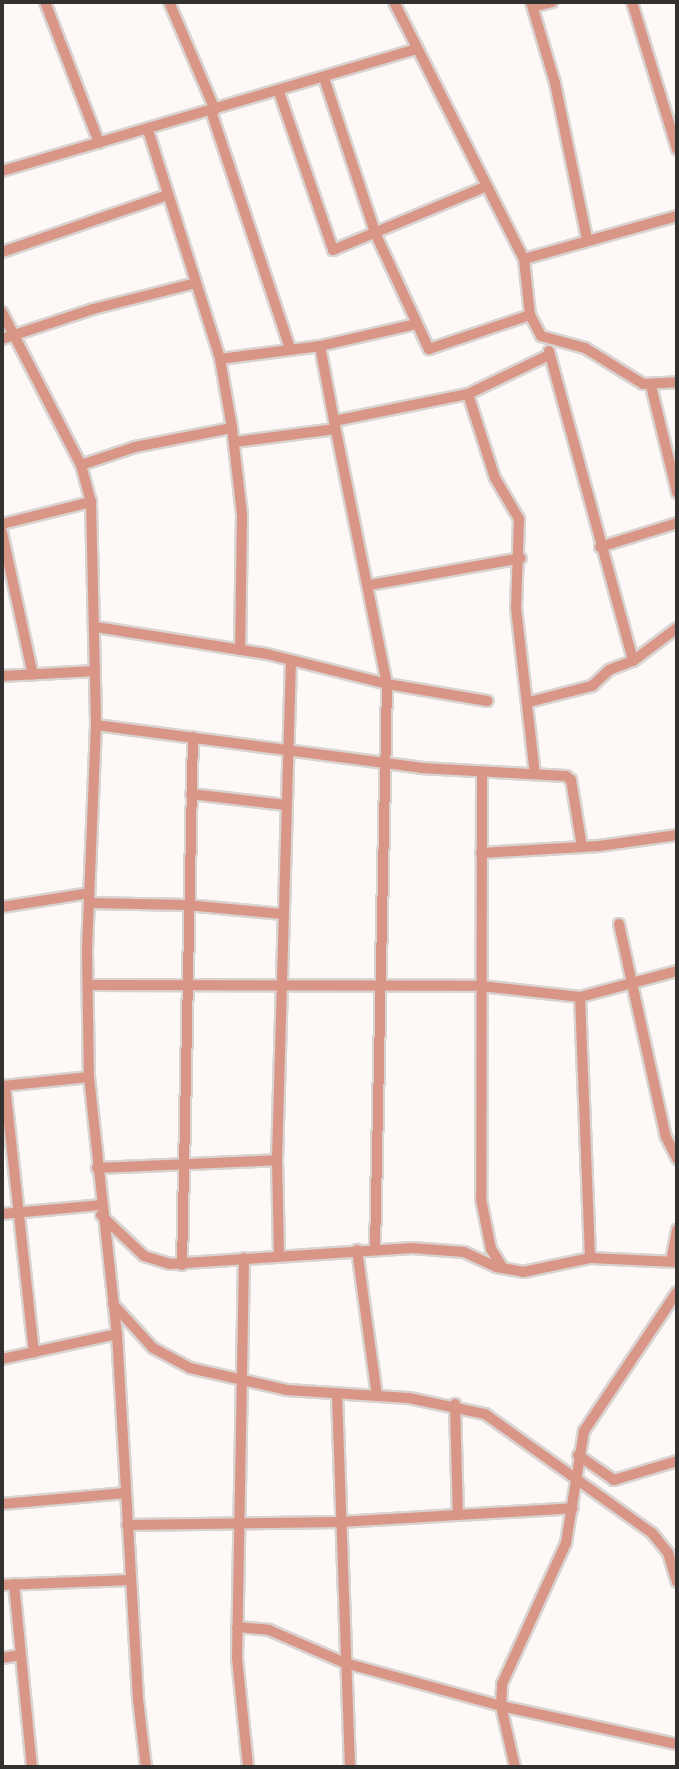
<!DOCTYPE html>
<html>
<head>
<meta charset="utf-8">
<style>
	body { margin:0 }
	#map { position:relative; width:679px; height:1769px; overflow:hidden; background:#fef8f6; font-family:"Source Sans 3",sans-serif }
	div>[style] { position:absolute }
	.roads { filter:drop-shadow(2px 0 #d9d4d2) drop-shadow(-2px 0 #d9d4d2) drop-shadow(0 2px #d9d4d2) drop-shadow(0 -2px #d9d4d2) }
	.minor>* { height:10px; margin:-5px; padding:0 5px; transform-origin:5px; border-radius:5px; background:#d99687 }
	span { translate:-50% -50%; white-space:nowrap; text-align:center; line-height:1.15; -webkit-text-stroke:7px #fef8f6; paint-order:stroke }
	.frame { position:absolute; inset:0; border:4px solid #333130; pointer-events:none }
</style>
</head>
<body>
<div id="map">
	<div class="roads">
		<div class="minor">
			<i style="left:45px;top:2px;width:151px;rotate:69deg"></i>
			<i style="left:169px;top:2px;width:117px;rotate:66.9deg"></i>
			<i style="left:394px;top:2px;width:288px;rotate:63.2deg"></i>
			<i style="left:524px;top:259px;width:56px;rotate:83.9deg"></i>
			<i style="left:530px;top:315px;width:24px;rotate:62deg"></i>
			<i style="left:541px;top:336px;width:46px;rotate:15.3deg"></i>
			<i style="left:585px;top:348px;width:68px;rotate:31.8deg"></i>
			<i style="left:643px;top:384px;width:34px;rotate:-3deg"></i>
			<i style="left:531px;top:2px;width:84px;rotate:73.5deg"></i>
			<i style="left:555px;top:83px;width:159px;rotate:78.4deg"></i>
			<i style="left:632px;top:2px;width:154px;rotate:73deg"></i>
			<i style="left:533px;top:7px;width:20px;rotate:-15deg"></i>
			<i style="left:324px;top:78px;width:165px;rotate:71.7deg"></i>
			<i style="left:376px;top:235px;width:126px;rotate:65.1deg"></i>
			<i style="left:429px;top:349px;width:107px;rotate:-18.6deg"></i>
			<i style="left:279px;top:92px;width:167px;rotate:71.1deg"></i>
			<i style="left:333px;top:250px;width:167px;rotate:-22.6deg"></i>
			<i style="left:211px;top:111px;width:251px;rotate:71.6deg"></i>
			<i style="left:148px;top:130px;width:240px;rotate:72.5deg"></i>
			<i style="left:220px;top:359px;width:70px;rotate:80.1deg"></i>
			<i style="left:232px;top:428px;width:87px;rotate:83.4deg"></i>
			<i style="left:242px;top:514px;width:136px;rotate:90.8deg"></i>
			<i style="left:2px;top:171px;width:432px;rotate:-16.4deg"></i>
			<i style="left:2px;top:252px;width:176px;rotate:-19deg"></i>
			<i style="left:524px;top:259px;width:159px;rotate:-15.7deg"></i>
			<i style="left:2px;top:312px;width:172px;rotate:62.7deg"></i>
			<i style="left:81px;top:465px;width:38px;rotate:75deg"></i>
			<i style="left:91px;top:502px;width:223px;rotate:88.7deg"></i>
			<i style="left:96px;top:725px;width:228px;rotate:92.3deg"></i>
			<i style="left:87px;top:953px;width:124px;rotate:89.1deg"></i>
			<i style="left:89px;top:1077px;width:259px;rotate:83.8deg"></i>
			<i style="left:117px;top:1334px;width:366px;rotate:86.7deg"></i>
			<i style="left:138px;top:1699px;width:68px;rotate:83.3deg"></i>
			<i style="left:2px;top:339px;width:96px;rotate:-18.2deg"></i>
			<i style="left:93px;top:309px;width:106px;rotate:-14.2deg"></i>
			<i style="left:320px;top:346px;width:76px;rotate:79.4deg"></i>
			<i style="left:549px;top:351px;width:321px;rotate:74.8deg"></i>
			<i style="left:220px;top:359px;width:101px;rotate:-7.4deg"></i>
			<i style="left:320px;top:346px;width:98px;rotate:-12.9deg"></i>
			<i style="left:651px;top:386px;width:110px;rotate:76.3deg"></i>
			<i style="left:468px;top:394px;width:88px;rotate:72.2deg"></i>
			<i style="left:495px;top:478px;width:48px;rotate:59.7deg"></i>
			<i style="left:519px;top:519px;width:89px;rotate:91.9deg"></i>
			<i style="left:516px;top:608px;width:167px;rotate:83.5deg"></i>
			<i style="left:235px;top:442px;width:101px;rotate:-7.4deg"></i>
			<i style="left:81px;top:465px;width:57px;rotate:-18.4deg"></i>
			<i style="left:135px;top:447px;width:99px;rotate:-11.1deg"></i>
			<i style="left:2px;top:524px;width:92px;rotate:-13.9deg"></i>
			<i style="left:2px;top:532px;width:146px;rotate:77.8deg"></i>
			<i style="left:600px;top:547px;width:81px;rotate:-17.3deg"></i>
			<i style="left:370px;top:585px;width:153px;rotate:-10.1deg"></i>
			<i style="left:96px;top:627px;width:173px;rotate:9deg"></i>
			<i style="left:267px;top:654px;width:124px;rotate:14deg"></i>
			<i style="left:387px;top:684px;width:102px;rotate:9.6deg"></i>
			<i style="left:2px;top:676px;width:93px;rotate:-3.1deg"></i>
			<i style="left:529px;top:702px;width:65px;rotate:-14.3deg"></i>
			<i style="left:592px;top:686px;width:23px;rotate:-43deg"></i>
			<i style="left:609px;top:670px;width:26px;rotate:-21deg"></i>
			<i style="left:633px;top:661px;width:55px;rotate:-36.9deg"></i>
			<i style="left:96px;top:725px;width:328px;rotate:7.5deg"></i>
			<i style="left:421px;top:768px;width:145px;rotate:3.2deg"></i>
			<i style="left:566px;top:776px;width:6px;rotate:39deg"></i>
			<i style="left:571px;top:780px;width:68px;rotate:80.7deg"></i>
			<i style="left:482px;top:772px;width:427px;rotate:90.1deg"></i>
			<i style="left:481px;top:1199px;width:51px;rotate:78.7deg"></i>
			<i style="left:491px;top:1249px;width:22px;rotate:58deg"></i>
			<i style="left:191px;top:794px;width:95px;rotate:6.7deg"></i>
			<i style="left:481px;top:853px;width:118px;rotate:-3.4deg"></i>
			<i style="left:599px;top:846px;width:79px;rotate:-8deg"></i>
			<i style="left:89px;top:903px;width:98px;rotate:1.2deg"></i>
			<i style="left:187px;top:905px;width:96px;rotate:5.4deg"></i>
			<i style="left:2px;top:907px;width:88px;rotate:-9.1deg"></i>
			<i style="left:619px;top:924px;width:218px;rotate:77.6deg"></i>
			<i style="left:666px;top:1137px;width:25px;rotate:63deg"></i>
			<i style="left:88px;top:985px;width:393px;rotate:0.1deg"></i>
			<i style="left:481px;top:986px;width:100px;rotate:6.3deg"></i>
			<i style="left:580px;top:997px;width:100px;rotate:-15deg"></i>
			<i style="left:580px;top:997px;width:261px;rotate:87.8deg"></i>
			<i style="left:2px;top:1086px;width:87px;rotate:-5.9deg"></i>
			<i style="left:5px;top:1086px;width:268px;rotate:83.8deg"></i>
			<i style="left:97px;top:1168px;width:180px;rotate:-2.5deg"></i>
			<i style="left:2px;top:1214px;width:98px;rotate:-5.2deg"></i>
			<i style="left:101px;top:1215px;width:59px;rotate:43.6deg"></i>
			<i style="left:144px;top:1256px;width:27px;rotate:17deg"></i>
			<i style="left:170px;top:1264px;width:243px;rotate:-3.8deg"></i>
			<i style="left:412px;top:1248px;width:52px;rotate:4.4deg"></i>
			<i style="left:464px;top:1252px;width:35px;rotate:25deg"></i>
			<i style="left:496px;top:1267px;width:27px;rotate:10deg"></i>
			<i style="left:523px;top:1272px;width:68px;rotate:-11.8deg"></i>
			<i style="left:590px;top:1258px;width:87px;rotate:2.6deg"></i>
			<i style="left:375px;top:1249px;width:565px;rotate:-88.78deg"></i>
			<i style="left:387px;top:684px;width:268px;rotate:-101.4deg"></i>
			<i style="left:334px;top:421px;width:137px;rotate:-11.4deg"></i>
			<i style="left:468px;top:394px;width:90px;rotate:-25.7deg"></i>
			<i style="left:357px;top:1250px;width:147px;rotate:82.2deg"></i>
			<i style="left:279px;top:1255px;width:95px;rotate:-91.2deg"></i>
			<i style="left:277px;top:1160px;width:499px;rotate:-88.4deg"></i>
			<i style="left:244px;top:1258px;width:400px;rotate:91deg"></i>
			<i style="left:237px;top:1658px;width:110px;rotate:84.2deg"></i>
			<i style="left:671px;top:1261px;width:32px;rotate:-79deg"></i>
			<i style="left:182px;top:1265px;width:528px;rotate:-88.81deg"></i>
			<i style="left:113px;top:1304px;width:59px;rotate:47.7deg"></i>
			<i style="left:153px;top:1348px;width:42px;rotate:28.4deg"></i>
			<i style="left:190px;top:1368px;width:99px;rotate:12.8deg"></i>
			<i style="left:287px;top:1390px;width:122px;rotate:3.8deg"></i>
			<i style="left:409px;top:1398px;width:78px;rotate:11.9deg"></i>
			<i style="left:485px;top:1414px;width:205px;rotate:35.5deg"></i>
			<i style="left:652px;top:1533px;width:26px;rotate:51deg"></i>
			<i style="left:668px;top:1553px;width:30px;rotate:73deg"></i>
			<i style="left:2px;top:1359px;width:118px;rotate:-12.3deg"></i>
			<i style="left:337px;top:1395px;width:372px;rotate:88deg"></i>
			<i style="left:455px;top:1404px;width:111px;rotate:88.5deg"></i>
			<i style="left:578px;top:1455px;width:44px;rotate:34.8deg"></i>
			<i style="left:614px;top:1480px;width:66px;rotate:-16.8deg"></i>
			<i style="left:2px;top:1504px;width:124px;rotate:-5.1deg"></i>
			<i style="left:127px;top:1525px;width:213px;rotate:-0.8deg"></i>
			<i style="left:340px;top:1522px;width:233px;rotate:-3.4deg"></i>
			<i style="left:14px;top:1584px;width:184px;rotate:84.4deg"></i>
			<i style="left:2px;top:1585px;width:128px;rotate:-2.2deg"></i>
			<i style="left:237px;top:1627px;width:32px;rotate:5deg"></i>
			<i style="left:269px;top:1630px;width:83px;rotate:23.5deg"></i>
			<i style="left:345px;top:1663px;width:162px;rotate:15.4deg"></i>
			<i style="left:501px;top:1706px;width:180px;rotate:12.2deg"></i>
			<i style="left:2px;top:1658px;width:19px;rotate:-9deg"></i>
			<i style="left:515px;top:1767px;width:63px;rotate:-102.9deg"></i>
			<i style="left:501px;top:1706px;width:22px;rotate:-87deg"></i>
			<i style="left:502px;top:1684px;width:155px;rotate:-65.6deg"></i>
			<i style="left:566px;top:1543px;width:113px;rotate:-80.9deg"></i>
			<i style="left:584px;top:1431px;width:167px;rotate:-56.2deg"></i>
		</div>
	</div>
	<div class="frame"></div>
</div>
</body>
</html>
